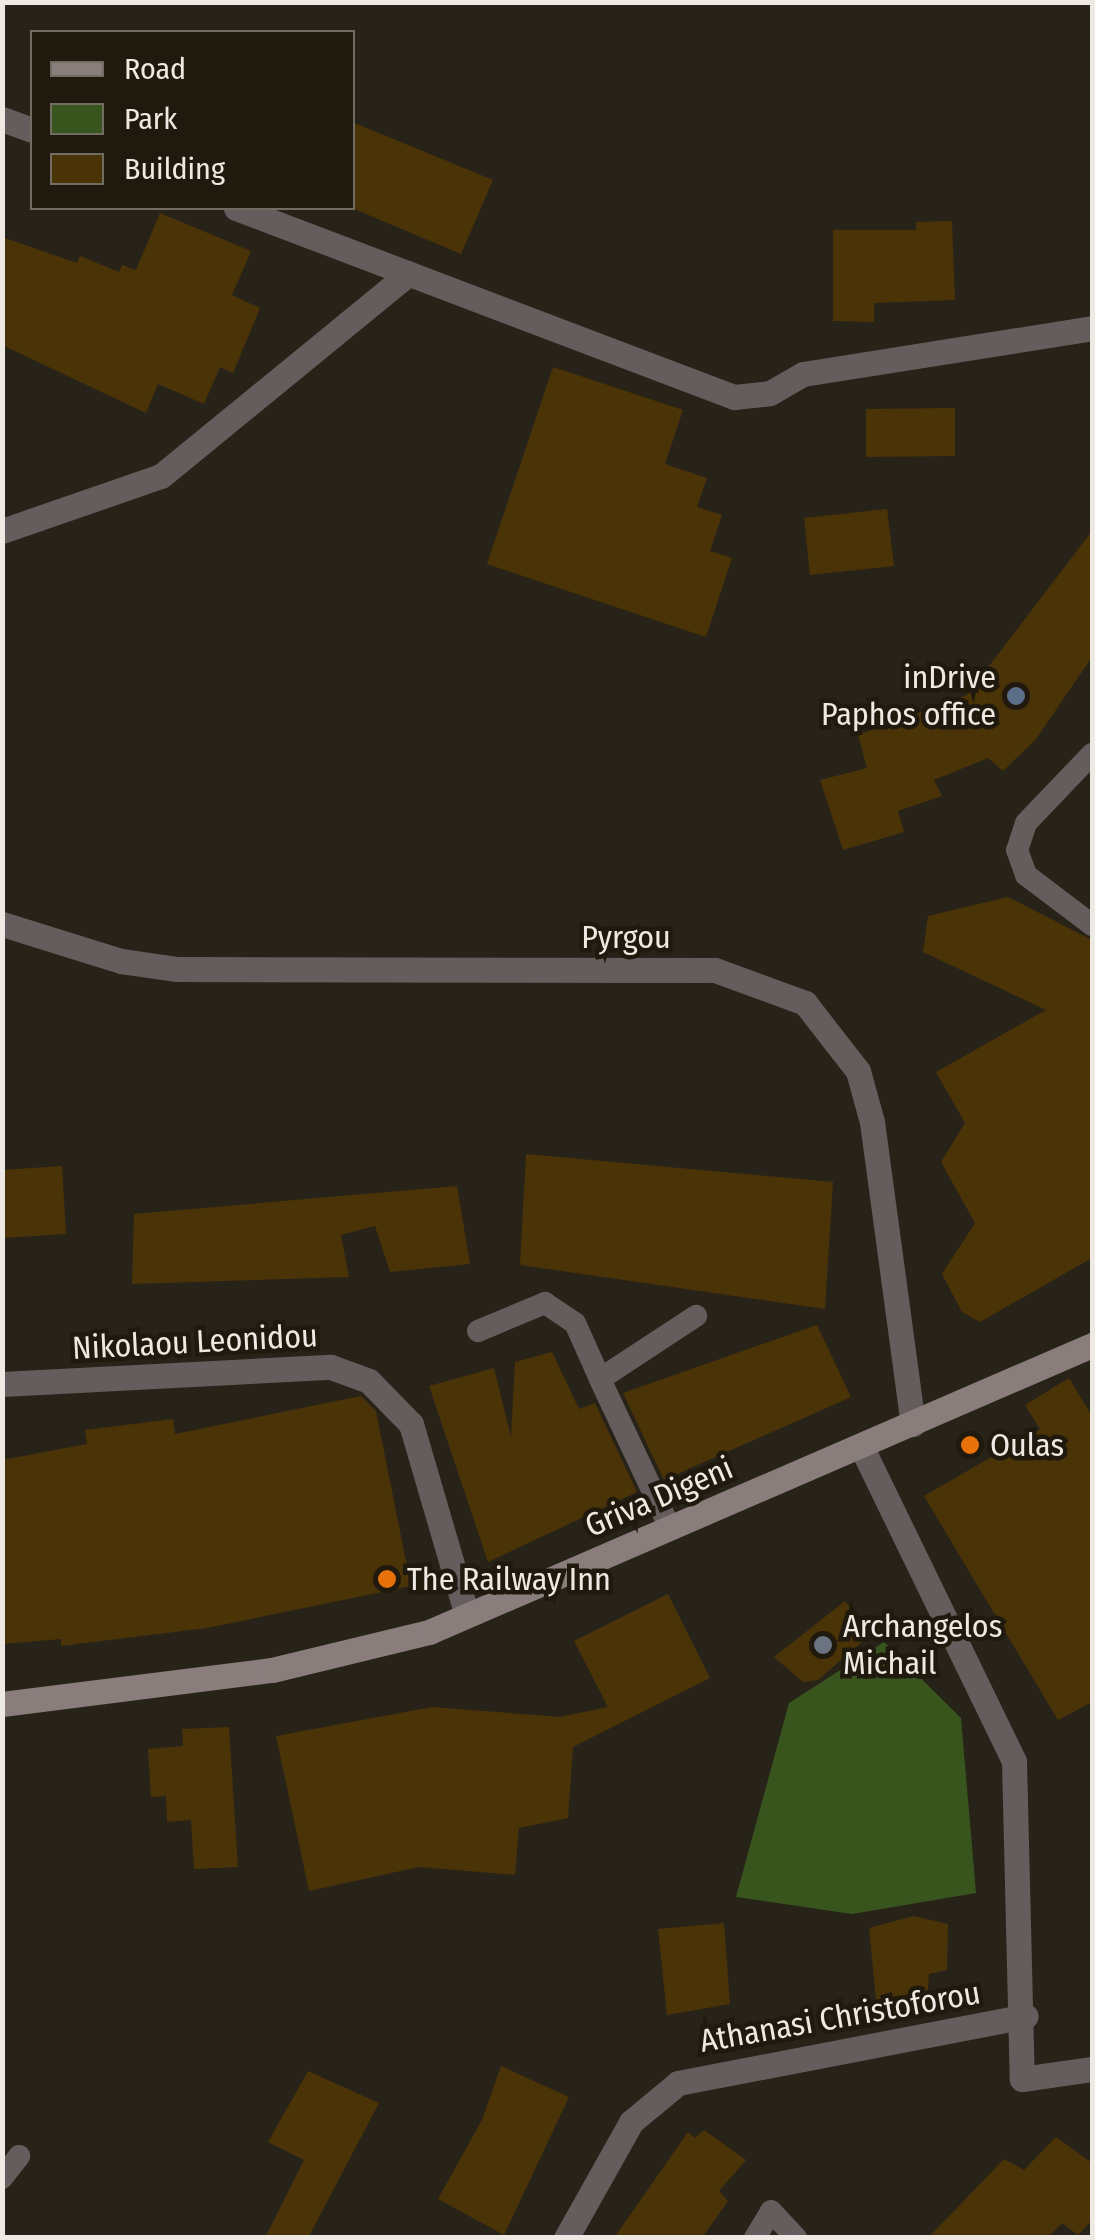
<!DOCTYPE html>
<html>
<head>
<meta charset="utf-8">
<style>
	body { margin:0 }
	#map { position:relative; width:1095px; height:2240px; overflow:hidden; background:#282318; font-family:"Fira Sans Condensed",sans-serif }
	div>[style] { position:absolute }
	.green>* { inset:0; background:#39551e }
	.building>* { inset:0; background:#4b3308 }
	.service>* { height:22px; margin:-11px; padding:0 11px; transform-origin:11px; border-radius:11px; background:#655d5d }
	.minor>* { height:25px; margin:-12.5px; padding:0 12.5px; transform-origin:12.5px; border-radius:12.5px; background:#655d5d }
	.secondary>* { height:25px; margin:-12.5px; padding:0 12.5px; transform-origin:12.5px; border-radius:12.5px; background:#8a7e7d }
	.dots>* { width:28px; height:28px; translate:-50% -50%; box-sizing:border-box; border:5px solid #1f190e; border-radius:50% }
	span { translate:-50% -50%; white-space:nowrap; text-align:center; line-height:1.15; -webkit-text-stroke:9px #1f190e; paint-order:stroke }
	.poi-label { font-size:32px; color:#eeeae3 }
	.right { translate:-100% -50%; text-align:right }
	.left { translate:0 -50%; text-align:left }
	.street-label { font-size:32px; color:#eeeae3 }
	.frame { position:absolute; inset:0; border:5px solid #eeeae3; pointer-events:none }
	.legend { position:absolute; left:30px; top:30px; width:325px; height:180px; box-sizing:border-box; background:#1f190e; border:2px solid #726d63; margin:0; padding:12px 18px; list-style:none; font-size:30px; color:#eeeae3 }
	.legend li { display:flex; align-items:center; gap:20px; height:50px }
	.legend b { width:50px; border:2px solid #726d63 }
</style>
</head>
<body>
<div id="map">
	<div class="green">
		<i style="clip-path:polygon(884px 1642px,961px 1718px,976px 1893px,852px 1914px,736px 1897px,789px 1703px)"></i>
	</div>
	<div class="building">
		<i style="clip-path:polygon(352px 122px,493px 180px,461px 254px,352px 208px)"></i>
		<i style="clip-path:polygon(160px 213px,251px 251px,232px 295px,260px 308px,233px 373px,220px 367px,204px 404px,158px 384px,146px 413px,2px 345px,2px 237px,77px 263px,80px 256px,119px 272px,122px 265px,136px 270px)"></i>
		<i style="clip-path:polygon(952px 221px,955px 300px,874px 303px,874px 322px,833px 321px,833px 230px,916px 230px,916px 222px)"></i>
		<i style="clip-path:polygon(553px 367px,683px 410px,665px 464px,707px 478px,697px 507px,722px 515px,710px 551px,732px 558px,706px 637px,487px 564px)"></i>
		<i style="clip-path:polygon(955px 408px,955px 456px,866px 457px,866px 409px)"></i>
		<i style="clip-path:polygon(887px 509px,894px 566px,810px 575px,804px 518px)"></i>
		<i style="clip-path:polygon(1092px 531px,1092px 657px,1036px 739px,1003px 771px,988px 758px,934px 780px,942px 796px,898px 811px,904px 832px,843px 850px,820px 780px,867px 768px,858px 735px,967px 695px)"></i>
		<i style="clip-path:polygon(1008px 897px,1092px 940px,1092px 1258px,980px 1322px,962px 1312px,942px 1274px,975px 1223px,941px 1162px,965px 1123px,936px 1072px,1046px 1010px,923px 952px,928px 916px)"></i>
		<i style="clip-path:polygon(526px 1154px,833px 1182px,825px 1309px,520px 1265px)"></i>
		<i style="clip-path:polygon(62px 1166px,66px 1234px,2px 1238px,2px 1170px)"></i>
		<i style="clip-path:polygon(457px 1186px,470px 1264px,390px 1272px,375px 1226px,341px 1235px,349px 1277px,132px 1284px,134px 1214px)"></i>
		<i style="clip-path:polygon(817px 1325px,851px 1397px,664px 1480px,623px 1393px)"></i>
		<i style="clip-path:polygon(552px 1352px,579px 1409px,595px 1403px,637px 1492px,488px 1562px,429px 1386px,494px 1368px,511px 1437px,515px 1362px)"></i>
		<i style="clip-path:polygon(1069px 1378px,1092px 1416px,1092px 1702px,1058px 1720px,924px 1496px,1040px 1429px,1025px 1405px)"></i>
		<i style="clip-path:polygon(361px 1396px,376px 1411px,411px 1586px,207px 1628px,61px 1646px,61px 1639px,2px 1644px,2px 1460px,87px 1444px,85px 1430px,173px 1419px,175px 1434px)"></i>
		<i style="clip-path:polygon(668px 1594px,710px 1678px,573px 1747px,568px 1818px,519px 1828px,515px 1875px,419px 1867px,309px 1891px,276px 1736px,432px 1707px,560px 1717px,608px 1707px,574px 1641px)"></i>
		<i style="clip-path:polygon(845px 1601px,872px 1633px,818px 1680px,803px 1682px,774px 1657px)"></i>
		<i style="clip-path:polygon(229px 1727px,238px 1867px,194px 1869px,191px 1820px,167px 1822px,166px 1796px,151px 1797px,148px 1749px,183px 1746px,182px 1729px)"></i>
		<i style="clip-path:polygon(914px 1916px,948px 1924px,947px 1970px,929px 1974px,927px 2001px,877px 2009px,869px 1928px)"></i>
		<i style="clip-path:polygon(724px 1923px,730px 2004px,667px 2015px,658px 1929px)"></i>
		<i style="clip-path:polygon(501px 2066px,569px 2097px,504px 2235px,438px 2199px,482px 2120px)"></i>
		<i style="clip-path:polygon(308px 2071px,379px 2103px,308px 2238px,265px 2238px,304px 2160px,268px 2142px)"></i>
		<i style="clip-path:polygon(704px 2130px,746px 2160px,719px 2191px,728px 2201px,702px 2238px,614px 2238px,688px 2132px,695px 2138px)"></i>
		<i style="clip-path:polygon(1056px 2137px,1092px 2163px,1092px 2220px,1078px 2235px,1062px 2223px,1047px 2238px,928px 2238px,1004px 2159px,1024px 2170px)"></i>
	</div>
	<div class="service">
		<i style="left:1092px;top:754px;width:95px;rotate:133.7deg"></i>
		<i style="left:1026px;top:823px;width:28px;rotate:108deg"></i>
		<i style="left:1017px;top:850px;width:27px;rotate:70deg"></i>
		<i style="left:1026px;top:875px;width:83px;rotate:37.1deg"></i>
		<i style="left:478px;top:1331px;width:73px;rotate:-22.7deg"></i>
		<i style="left:545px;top:1303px;width:36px;rotate:34deg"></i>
		<i style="left:575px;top:1323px;width:61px;rotate:65.9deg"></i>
		<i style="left:670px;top:1528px;width:165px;rotate:-115.2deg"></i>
		<i style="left:600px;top:1379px;width:115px;rotate:-33.3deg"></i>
		<i style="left:2px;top:2178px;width:28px;rotate:-52deg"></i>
		<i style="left:755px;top:2238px;width:31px;rotate:-59deg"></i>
		<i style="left:771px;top:2211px;width:37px;rotate:47deg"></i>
	</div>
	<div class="minor">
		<i style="left:2px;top:119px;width:32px;rotate:20deg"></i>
		<i style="left:236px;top:208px;width:533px;rotate:20.78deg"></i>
		<i style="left:734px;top:397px;width:36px;rotate:-6deg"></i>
		<i style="left:770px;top:393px;width:38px;rotate:-30deg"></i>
		<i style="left:803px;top:374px;width:293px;rotate:-9deg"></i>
		<i style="left:2px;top:531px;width:168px;rotate:-19.1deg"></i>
		<i style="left:161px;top:476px;width:320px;rotate:-39.3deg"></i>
		<i style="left:2px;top:924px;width:125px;rotate:17.3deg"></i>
		<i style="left:121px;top:961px;width:57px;rotate:8.1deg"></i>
		<i style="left:177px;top:969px;width:538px;rotate:0.11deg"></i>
		<i style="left:715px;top:970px;width:96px;rotate:20.1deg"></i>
		<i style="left:805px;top:1003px;width:86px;rotate:52.1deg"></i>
		<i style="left:858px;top:1071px;width:53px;rotate:74.6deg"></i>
		<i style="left:872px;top:1122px;width:305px;rotate:82.3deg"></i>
		<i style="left:2px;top:1384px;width:329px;rotate:-3deg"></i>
		<i style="left:331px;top:1367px;width:40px;rotate:20.2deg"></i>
		<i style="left:369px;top:1381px;width:60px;rotate:45.7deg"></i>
		<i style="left:411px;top:1424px;width:199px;rotate:73.7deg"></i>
		<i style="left:861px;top:1446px;width:350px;rotate:64.1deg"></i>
		<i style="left:1014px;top:1761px;width:318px;rotate:88.6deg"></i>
		<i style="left:1022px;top:2079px;width:71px;rotate:-8.1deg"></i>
		<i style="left:566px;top:2238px;width:133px;rotate:-60.7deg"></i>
		<i style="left:631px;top:2122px;width:61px;rotate:-39.7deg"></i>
		<i style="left:678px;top:2083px;width:354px;rotate:-10.9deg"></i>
	</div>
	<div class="secondary">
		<i style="left:2px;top:1704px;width:272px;rotate:-7.2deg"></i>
		<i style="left:272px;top:1670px;width:162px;rotate:-13.6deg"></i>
		<i style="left:429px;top:1632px;width:722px;rotate:-23.41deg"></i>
	</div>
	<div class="dots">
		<i style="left:1016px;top:696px;background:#5c6f8a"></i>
		<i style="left:970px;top:1445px;background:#e8710a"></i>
		<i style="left:387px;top:1579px;background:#e8710a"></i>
		<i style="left:823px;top:1645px;background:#6b7280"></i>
	</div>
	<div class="poi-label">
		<span class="right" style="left:996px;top:696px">inDrive<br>Paphos office</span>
		<span class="left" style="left:990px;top:1445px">Oulas</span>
		<span class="left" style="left:407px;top:1579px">The Railway Inn</span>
		<span class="left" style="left:843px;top:1645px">Archangelos<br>Michail</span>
	</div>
	<div class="street-label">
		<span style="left:626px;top:937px">Pyrgou</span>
		<span style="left:195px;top:1342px;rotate:-3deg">Nikolaou Leonidou</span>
		<span style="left:659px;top:1497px;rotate:-23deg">Griva Digeni</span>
		<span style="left:840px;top:2017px;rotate:-10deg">Athanasi Christoforou</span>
	</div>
	<div class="frame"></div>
	<ul class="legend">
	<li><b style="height:12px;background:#8a7e7d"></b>Road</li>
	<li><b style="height:28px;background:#39551e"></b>Park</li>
	<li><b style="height:28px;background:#4b3308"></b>Building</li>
	</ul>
</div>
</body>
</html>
